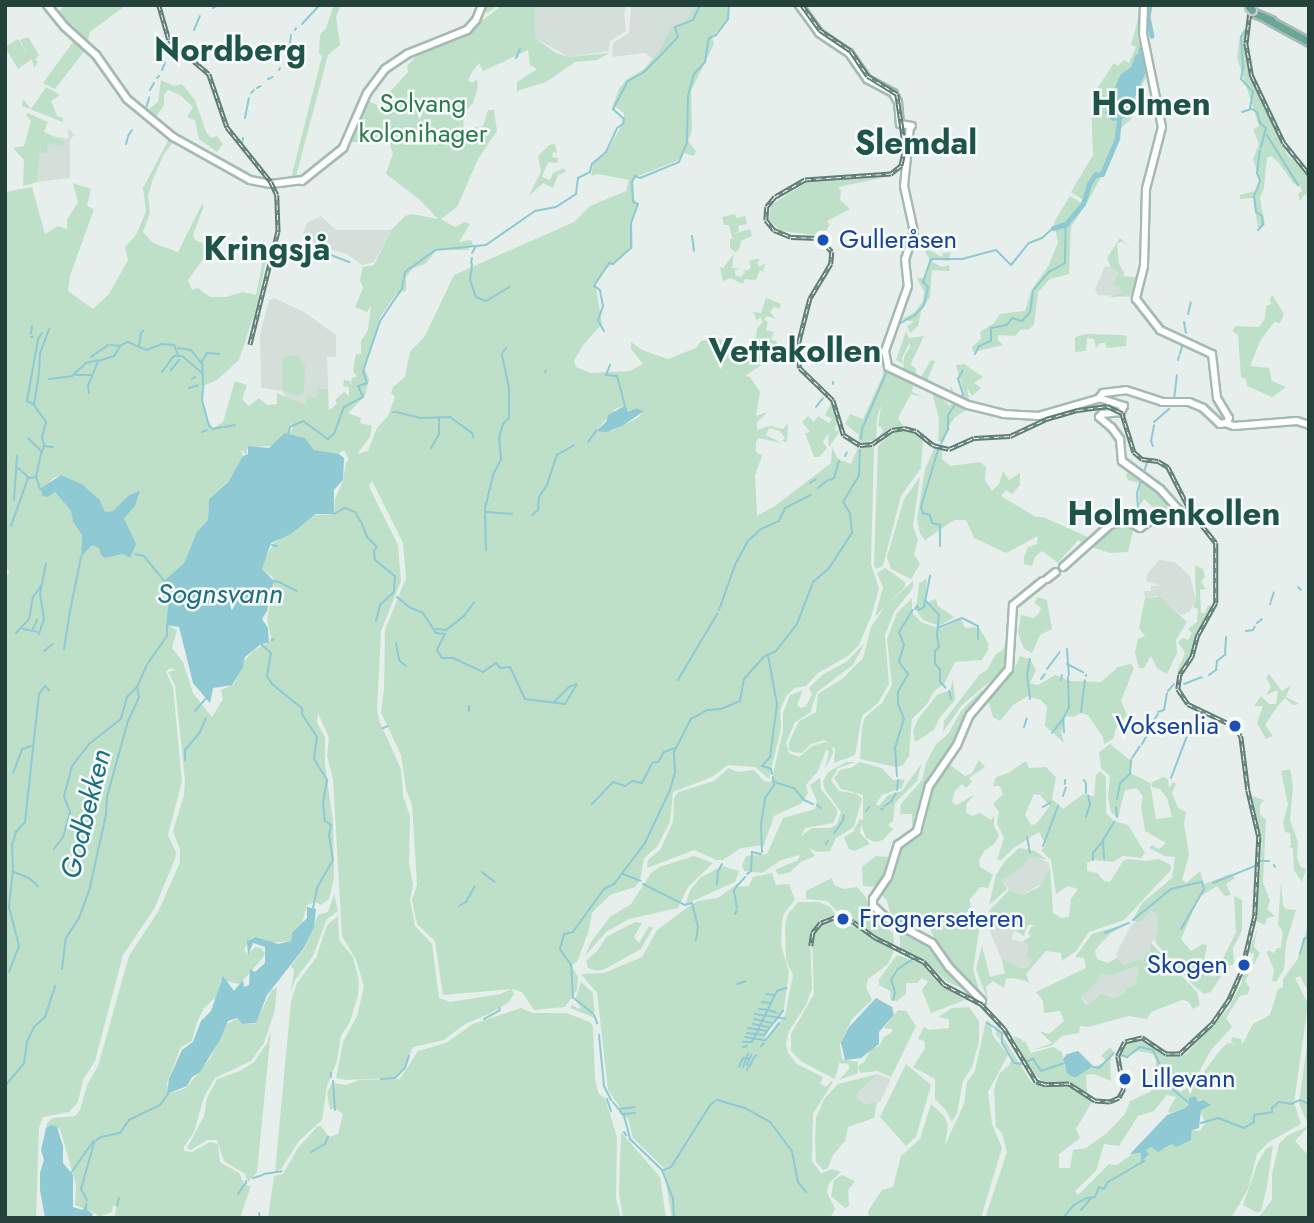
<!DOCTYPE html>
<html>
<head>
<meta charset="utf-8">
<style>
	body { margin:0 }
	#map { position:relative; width:1314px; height:1223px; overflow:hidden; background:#e6efeb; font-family:Jost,sans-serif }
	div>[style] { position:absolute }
	.built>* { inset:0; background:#d4dfda }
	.green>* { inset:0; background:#bfe0c8 }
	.water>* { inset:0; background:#8ec9d4 }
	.stream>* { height:2px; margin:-1px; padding:0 1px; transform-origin:1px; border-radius:1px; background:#8ec9d4 }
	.river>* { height:4.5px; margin:-2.25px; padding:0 2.25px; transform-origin:2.25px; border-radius:2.25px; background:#8ec9d4 }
	.roads { filter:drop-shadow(2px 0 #a4bbb3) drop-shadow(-2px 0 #a4bbb3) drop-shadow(0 2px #a4bbb3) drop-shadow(0 -2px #a4bbb3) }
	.secondary>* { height:6px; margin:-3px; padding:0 3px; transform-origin:3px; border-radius:3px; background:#fff }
	.primary>* { height:7px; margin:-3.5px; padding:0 3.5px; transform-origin:3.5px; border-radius:3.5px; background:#6aa596 }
	.rail>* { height:4.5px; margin-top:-2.25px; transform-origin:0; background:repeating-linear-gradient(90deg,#f7fbf9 0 5px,#5f7d75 0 10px); box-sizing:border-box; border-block:2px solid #5f7d75 }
	.bridges { filter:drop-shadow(2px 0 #c2cac8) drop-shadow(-2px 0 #c2cac8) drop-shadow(0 2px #c2cac8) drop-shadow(0 -2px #c2cac8) }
	.primary-bridge>* { height:7px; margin:-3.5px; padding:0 3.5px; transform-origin:3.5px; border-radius:3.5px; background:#6aa596 }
	.dots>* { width:19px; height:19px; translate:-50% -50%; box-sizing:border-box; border:4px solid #f7fbf9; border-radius:50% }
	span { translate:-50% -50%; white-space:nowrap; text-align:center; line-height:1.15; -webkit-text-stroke:5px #f7fbf9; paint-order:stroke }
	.park-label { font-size:26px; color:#2d7a4b }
	.transit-label { font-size:26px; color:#164399 }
	.left { translate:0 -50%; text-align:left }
	.right { translate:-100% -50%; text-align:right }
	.water-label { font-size:28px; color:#1c6f80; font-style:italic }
	.district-label { font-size:33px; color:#1f5548; font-weight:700 }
	.frame { position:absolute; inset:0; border:7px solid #24423a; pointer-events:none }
</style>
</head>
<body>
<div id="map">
	<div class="built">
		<i style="clip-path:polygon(534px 5px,627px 5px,624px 14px,626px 31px,610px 41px,609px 51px,569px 57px,535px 38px)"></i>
		<i style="clip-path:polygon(631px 5px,700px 5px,654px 60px,645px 53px,612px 57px,613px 43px,629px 33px)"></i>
		<i style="clip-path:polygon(68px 128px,75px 135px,70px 139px,70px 178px,37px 182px,41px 140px,48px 135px,68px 139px)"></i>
		<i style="clip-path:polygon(321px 216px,336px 230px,391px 230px,374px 262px,362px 265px,347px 254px,310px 243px,303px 233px,307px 223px)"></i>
		<i style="clip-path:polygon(1105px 266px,1121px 269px,1125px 276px,1140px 277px,1130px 297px,1098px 295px,1095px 290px)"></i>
		<i style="clip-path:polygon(274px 298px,304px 312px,336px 335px,336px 357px,327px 357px,329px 411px,319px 411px,286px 397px,282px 391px,261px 388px,260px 334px,269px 300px)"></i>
		<i style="clip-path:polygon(1159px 560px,1175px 562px,1190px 576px,1196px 600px,1189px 612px,1181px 615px,1157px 596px,1145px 598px,1143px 591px,1151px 591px,1151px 586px,1162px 586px,1146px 581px,1148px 573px)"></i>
		<i style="clip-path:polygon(1032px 855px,1049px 863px,1048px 877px,1041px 886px,1037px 886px,1023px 895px,1009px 890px,1002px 880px)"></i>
		<i style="clip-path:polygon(1152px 911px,1156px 913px,1158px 928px,1157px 937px,1151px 943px,1154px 957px,1148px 963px,1138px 959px,1123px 965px,1116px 954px,1131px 925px)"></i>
		<i style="clip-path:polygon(990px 924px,1016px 928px,1011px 939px,1028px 944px,1026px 956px,1033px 959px,1030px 966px,1018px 968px,1001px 958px,989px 929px)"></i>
		<i style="clip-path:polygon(1137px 966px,1140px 969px,1136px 984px,1125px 989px,1124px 994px,1114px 998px,1104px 996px,1089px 1005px,1081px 997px,1098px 974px,1113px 975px)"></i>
		<i style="clip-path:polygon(878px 1074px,891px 1079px,880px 1102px,865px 1104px,857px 1100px,858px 1093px)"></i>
	</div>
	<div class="green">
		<i style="clip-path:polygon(65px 5px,126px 5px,90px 32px,87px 43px,72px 31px,74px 25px,66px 25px,56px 14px)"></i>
		<i style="clip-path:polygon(334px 5px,341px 5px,336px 17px,340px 45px,328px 55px,295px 180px,290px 182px,322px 56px,319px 53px,320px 35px,326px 28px)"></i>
		<i style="clip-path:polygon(evenodd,484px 5px,535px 5px,535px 38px,556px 53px,569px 57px,609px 53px,597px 60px,575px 62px,546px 82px,517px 91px,517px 82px,537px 69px,530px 65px,528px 50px,483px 71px,479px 63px,472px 72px,468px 80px,472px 83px,477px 79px,478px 87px,473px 103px,463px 114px,464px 130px,483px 126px,488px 110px,494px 110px,497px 131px,478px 159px,457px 207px,441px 219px,455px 227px,466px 222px,470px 224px,459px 242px,471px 240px,473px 244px,467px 250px,437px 250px,425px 264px,413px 268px,406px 277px,406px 291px,397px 293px,380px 317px,365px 369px,369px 379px,365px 396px,348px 413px,361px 418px,360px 423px,372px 426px,370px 437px,357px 454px,368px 451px,377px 428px,388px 416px,395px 397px,391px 393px,393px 387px,405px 377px,410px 352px,425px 336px,454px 275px,574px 222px,590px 206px,626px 191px,629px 180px,598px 174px,591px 176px,594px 160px,606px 154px,624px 121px,624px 113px,613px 105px,619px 89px,626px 80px,644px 69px,660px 50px,671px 27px,685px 22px,696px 5px,729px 5px,728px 19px,712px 37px,714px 44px,691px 91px,692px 130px,688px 141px,696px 151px,694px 156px,684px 153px,677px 161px,633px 178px,634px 199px,638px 204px,632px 223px,633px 247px,606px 269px,595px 283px,602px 324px,583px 345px,574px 361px,576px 367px,590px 373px,630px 371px,643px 364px,631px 349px,631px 342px,642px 350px,668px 359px,696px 348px,701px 341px,715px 338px,726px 341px,728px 352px,745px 358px,744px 351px,748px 350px,751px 341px,755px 341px,757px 328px,763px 322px,760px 317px,757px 321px,753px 312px,761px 313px,766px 298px,781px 304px,780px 309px,774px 307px,770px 312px,776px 319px,767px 316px,764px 320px,768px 322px,766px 330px,774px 332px,771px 339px,777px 342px,776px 355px,745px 376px,750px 377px,760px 392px,756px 416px,768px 412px,757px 422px,757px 430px,770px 426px,783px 429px,788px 423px,787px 442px,782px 441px,785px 438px,780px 431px,769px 428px,766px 435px,781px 443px,758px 438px,756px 443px,756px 452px,762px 456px,755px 475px,757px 516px,775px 506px,831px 463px,832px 447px,838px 459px,851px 464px,858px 447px,874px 447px,871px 564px,879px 589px,871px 617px,859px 645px,848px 656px,818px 673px,806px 686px,795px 688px,786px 696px,780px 711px,781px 728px,769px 779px,755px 767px,728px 765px,712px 777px,673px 792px,670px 822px,657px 847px,644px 858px,640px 881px,635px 887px,610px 895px,592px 913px,589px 930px,577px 962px,571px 965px,578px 977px,577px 990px,565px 1007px,534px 1010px,522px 992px,512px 989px,514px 994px,509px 1002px,491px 1013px,465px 1024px,444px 1040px,413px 1047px,403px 1070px,392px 1078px,346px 1080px,336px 1078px,343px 1042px,357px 1016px,364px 986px,356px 960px,342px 936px,333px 779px,327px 756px,329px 738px,318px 713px,317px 723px,325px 737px,325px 764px,333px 821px,334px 878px,329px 899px,321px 905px,315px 902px,307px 905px,302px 923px,292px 933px,291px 941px,270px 943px,258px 937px,250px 939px,244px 950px,248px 954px,255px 947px,261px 948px,265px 953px,262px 959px,240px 984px,221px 980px,216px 997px,204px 1008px,197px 1022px,192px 1041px,181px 1047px,167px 1083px,168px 1094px,186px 1088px,211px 1057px,227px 1024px,237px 1019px,242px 1024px,255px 1024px,271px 991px,277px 987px,275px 1010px,264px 1043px,251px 1061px,215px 1078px,204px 1097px,194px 1132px,184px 1147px,184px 1151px,192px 1152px,210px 1142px,218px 1144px,220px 1162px,239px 1173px,245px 1185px,251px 1186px,240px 1218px,114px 1218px,117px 1207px,113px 1205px,112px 1212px,96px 1218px,97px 1214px,75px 1205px,76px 1185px,60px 1129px,51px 1125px,46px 1128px,47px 1123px,53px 1118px,75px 1116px,80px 1110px,87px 1085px,98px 1066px,129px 956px,159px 910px,180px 862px,180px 850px,173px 831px,184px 795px,185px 781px,175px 685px,168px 672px,176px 670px,170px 668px,166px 672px,173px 687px,182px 781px,168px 835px,176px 853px,175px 859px,154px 909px,123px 955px,95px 1061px,83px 1080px,78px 1102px,69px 1112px,43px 1117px,39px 1128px,36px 1218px,5px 1218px,5px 572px,6px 577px,9px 573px,6px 565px,5px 568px,5px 192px,32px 187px,45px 234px,58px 226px,67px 229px,67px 220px,78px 202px,73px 183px,91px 189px,87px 206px,94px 209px,70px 276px,68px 291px,93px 309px,109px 294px,128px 260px,125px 247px,136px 235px,146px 211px,143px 188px,170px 137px,174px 141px,164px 154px,153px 179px,148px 196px,150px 213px,143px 232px,153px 243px,178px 252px,202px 204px,204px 206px,193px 235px,195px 240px,210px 246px,220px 237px,224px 239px,202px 261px,188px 280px,192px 290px,198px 288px,210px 297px,226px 297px,243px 292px,256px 295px,266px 245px,269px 246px,256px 309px,239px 360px,217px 380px,205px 385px,202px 400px,208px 421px,213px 428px,223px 422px,235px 381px,247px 385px,242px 399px,249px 406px,259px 398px,267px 405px,277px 404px,277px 393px,311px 407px,307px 405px,307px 396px,317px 398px,317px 389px,328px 389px,328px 411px,337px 404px,335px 400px,344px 392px,349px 396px,349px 387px,343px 386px,344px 380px,350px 381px,350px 386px,352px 378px,357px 377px,353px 371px,356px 354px,361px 354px,361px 341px,368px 330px,371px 305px,367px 312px,355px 307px,363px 288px,360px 280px,363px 267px,374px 265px,391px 230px,405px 216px,412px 214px,438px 219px,419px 199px,386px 174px,393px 153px,389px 142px,349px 142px,357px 118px,366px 100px,379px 106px,386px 103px,385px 97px,408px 72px,407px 66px,421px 51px,465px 33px,499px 8px,497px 6px,487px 13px,483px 10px,484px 5px,626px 405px,628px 412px,635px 408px,643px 411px,639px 417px,612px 431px,596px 431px,615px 409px,626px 405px,484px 5px,291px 423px,293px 428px,288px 435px,305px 438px,314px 450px,336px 455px,344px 450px,349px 460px,346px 462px,343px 481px,335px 499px,334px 514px,316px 515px,274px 543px,266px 557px,261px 569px,273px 577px,274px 586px,267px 618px,271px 638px,269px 643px,254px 650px,246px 659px,234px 684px,221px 690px,223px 699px,212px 717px,193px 693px,183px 662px,172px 648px,177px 630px,166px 624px,169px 597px,164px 581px,184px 563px,195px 537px,208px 520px,209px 499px,228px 481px,243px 457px,241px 449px,246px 455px,248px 447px,272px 446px,283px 433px,287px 434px,291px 423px,484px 5px,61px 475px,82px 484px,100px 500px,105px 512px,114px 511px,129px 495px,138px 498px,124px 518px,134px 542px,130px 557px,123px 554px,106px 558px,101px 555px,99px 547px,92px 545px,86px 548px,81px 557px,82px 535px,73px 522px,71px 511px,55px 492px,40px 495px,53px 478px,61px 475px,484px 5px,372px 481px,403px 543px,406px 578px,385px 630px,384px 689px,381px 712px,401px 755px,406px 789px,412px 805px,417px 885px,412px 900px,417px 924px,435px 941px,443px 995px,512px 989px,500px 994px,450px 1002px,439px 998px,432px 944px,415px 926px,410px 900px,413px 885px,409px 863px,410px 816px,403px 796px,401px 769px,379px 720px,377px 708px,381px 631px,401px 581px,398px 545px,374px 497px,369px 486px,372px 481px)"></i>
		<i style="clip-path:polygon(evenodd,1138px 20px,1141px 22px,1137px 37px,1150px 73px,1143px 83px,1131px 119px,1119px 130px,1109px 162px,1087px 203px,1071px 192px,1093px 155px,1091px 98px,1114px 63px,1118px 66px,1124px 60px,1129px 63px,1136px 47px,1131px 45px,1138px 20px,1136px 54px,1144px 74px,1128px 115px,1125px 118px,1112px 120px,1113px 99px,1120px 75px,1131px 67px,1136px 54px)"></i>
		<i style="clip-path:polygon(1246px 31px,1247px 63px,1253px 80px,1287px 154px,1309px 175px,1309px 197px,1305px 194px,1300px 201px,1298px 194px,1302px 191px,1300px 186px,1294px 184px,1278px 162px,1271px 156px,1267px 158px,1264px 188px,1260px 198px,1265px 225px,1258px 228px,1253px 198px,1240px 199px,1240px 195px,1255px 191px,1260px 180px,1253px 159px,1259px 144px,1253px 129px,1259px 126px,1237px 58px,1240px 36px)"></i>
		<i style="clip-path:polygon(28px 37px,39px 55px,35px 60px,38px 62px,34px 68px,32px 59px,18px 69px,5px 47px,18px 39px,27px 53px,20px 40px)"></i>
		<i style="clip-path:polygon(76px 38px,86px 49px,55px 89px,43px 83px)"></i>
		<i style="clip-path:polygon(161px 80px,174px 86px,182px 84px,195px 100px,206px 132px,211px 138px,217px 136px,223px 144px,217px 152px,199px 139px,195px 120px,187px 117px,193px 107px,180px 95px,168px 90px,164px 95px,164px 105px,156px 117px,148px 110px,158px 102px)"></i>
		<i style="clip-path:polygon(46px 87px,60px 95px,51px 101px,57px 116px,63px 118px,63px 122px,22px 106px,23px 99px,31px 109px)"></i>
		<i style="clip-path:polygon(28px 113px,48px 122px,44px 132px,65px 142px,64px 146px,48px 144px,47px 153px,41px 153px,41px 143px,37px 182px,23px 186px,24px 160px,13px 148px,24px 146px,31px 121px,26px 115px)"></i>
		<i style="clip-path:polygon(555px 144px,557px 153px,553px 152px,552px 157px,558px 158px,557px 163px,548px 162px,542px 177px,550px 180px,553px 173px,564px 168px,566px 172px,558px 175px,553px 188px,543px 183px,529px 196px,541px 171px,538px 156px,549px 145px)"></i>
		<i style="clip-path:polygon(886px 177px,838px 187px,841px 190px,840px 200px,850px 209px,827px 221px,830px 225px,826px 231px,818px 231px,816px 235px,780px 231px,769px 220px,771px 205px,805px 183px)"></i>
		<i style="clip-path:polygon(1070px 196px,1085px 205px,1071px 227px,1069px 274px,1050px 279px,1038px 292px,1034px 325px,1029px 329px,1020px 330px,1015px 336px,998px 335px,998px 340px,1003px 345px,973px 352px,972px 347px,981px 339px,980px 332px,994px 323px,1000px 314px,1025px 311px,1031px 291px,1049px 265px,1058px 242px,1054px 222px)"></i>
		<i style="clip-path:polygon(735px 214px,736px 218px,745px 216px,747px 224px,738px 226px,739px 231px,733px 234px,750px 229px,752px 236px,741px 241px,739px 250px,735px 252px,730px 248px,730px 239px,735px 237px,732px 237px,729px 225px,724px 225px,722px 217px)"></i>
		<i style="clip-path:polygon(1120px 238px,1133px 250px,1122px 241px,1117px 244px,1119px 264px,1124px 273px,1120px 276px,1140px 278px,1129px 295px,1107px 298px,1121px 293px,1120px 286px,1114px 286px,1114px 283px,1119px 272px,1111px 267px,1107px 258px)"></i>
		<i style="clip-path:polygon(927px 249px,942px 257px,943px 253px,951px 252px,948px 261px,934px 259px,932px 262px,942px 267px,949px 265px,950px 271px,932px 270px,930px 297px,921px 311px,918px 326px,910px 333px,907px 326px,914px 322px,902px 319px,914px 313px,923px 301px,924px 292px,917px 278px,924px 278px,928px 272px,929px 258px,925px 252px)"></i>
		<i style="clip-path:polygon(734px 254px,732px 268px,741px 269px,735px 270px,735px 275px,741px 277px,745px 272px,742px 269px,747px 271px,751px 267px,749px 261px,756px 259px,760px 259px,757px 263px,759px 267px,766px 263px,763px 270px,766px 273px,760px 270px,756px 280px,745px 279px,743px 284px,730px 278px,723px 281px,720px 267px,723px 268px)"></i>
		<i style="clip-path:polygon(1273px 296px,1284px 314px,1280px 323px,1274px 322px,1260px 341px,1250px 366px,1269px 368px,1272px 381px,1286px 387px,1272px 397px,1247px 386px,1246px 379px,1241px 377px,1238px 335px,1232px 331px,1236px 326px,1259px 327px,1265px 318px,1266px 306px,1271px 304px,1270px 297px)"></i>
		<i style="clip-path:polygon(906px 331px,909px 338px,924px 336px,913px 359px,911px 365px,916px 368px,916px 373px,921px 377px,931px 360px,935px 361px,927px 381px,947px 390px,947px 394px,918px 381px,907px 369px,914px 379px,903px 375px,904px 357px,910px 347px,910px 342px,902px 358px,903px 364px,896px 360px)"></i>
		<i style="clip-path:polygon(1086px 334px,1122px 335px,1127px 336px,1126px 346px,1107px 348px,1105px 343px,1100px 343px,1096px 348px,1094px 339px,1087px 338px,1086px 351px,1075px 352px,1075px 337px)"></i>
		<i style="clip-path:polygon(290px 355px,298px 356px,305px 364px,304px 393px,295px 396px,283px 390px,283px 359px)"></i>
		<i style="clip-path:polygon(881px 357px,883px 358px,889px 370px,902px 377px,902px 381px,905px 379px,929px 390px,926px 396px,928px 391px,913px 386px,912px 392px,925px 398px,911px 394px,898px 418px,903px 426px,892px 429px,878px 438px,883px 431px,880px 426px,878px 428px,881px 405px,877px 418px,876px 440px,858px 443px,859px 435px,845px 424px,850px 414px,863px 419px,883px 375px,883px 359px,876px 360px)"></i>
		<i style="clip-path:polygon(964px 364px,983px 377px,974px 383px,981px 388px,972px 396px,967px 388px,969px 398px,966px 402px,950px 395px,951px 386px,954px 393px,962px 397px,964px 393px,956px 365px)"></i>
		<i style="clip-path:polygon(932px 392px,942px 395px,942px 399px,950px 406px,954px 400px,971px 407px,955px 417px,946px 431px,944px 442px,938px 441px,939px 419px)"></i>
		<i style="clip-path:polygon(831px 403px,837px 423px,835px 429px,836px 432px,838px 429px,839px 433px,829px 447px,828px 434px,823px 442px,827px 448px,819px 457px,814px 457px,805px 433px,810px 432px,802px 422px,808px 416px,814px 422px,818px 416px,829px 423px,832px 419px,825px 415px)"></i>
		<i style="clip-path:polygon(905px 429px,916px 433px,923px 441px,921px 468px,901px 496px,883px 566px,876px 569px,874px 565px,878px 446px,894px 431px)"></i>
		<i style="clip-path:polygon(934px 449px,942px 450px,942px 459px,950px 466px,980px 462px,986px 467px,985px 480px,992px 491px,999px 484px,1003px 471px,1009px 480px,1020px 473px,1020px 485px,1012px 494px,1006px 490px,1001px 496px,1036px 517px,1043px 517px,1090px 538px,1080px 547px,1081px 541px,1078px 540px,1058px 563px,1042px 551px,1035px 557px,1032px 566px,1024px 564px,1024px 557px,1028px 547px,1037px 544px,1038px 536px,1006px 553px,974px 538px,966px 520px,954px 520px,925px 540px,920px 534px,917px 519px,925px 469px)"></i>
		<i style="clip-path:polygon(1129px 470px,1138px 477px,1139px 482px,1142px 479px,1156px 488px,1182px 515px,1180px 519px,1159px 513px,1144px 499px,1139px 506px,1139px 483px,1128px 480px,1126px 475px)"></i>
		<i style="clip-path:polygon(920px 477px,913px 526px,918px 540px,914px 554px,920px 564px,911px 579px,891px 569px,887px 557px,904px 499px)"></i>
		<i style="clip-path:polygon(1119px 524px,1126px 525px,1133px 531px,1128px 552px,1111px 553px,1091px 547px,1092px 542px)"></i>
		<i style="clip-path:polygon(1195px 565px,1203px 569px,1205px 577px,1201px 582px,1206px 589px,1200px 590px,1201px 613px,1205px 613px,1208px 605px,1213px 607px,1198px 631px,1192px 655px,1179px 673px,1177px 672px,1185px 653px,1178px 642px,1183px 638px,1188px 640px,1192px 633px,1188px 629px,1197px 622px,1198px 609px,1193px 607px,1196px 600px)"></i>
		<i style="clip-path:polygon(885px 568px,905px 582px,905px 587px,886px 605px,913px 581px,913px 588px,894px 612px,885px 635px,889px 684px,878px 703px,862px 716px,855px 755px,834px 763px,835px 749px,825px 740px,811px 744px,802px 753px,793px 752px,789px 750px,789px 742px,799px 721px,816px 712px,818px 694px,842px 679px,863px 658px,871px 627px,885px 606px,875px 617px,883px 587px,877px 573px)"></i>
		<i style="clip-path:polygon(927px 579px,925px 603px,936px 599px,938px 606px,954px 617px,940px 626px,923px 620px,916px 610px,919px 583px)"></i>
		<i style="clip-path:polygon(1038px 597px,1047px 600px,1052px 629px,1040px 635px,1032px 653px,1024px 649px,1018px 632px,1021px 615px,1034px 618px,1039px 613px,1041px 608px,1034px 603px)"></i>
		<i style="clip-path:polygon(1160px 597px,1187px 622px,1176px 640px,1177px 653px,1167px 674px,1157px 668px,1151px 656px,1144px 668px,1139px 668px,1135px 653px,1138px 639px,1145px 636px,1139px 628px,1145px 598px)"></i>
		<i style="clip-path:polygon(912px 598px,912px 612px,921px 622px,941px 629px,961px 619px,965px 628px,979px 627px,988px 643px,988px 650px,982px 660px,955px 662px,944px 684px,934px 691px,927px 704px,912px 719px,909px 756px,903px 765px,896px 767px,860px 759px,862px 727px,865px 717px,882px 703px,892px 685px,887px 639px,897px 613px)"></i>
		<i style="clip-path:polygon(1008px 636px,1010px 655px,1007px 667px,962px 705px,943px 732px,944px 721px,980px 674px,987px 670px,996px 654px,1003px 650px)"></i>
		<i style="clip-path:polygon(865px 643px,853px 665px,817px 692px,810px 713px,795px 722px,786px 743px,789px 753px,799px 757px,812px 746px,826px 742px,832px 746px,833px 753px,825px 769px,829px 751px,826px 750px,818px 771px,806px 785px,808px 793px,802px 803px,774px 816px,764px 845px,741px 848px,723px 860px,716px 860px,694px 850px,647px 868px,648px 860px,660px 850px,673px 822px,674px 798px,678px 792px,714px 781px,729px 768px,738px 772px,754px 770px,764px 781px,771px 782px,783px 731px,783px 713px,790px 695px,803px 690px,797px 705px,801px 708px,806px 706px,812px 694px,809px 688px,822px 675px,846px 662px)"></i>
		<i style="clip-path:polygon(1020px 656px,1030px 659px,1036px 670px,1030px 683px,1038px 685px,1055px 675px,1071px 681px,1101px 682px,1118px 667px,1131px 664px,1134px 668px,1121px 701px,1127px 715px,1116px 728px,1113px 739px,1104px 744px,1103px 737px,1088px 715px,1080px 713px,1074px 717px,1066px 716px,1061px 732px,1064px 743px,1045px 726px,1047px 707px,1041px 700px,1028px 696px,1013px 705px,1000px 721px,993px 717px,989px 703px,983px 702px,985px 699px,1012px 674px)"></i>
		<i style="clip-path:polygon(1269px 674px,1282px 691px,1291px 685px,1286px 697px,1299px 704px,1293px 705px,1285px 698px,1277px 707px,1265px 725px,1273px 736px,1266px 739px,1257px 723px,1263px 706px,1254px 706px,1261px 696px,1269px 704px,1276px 704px,1278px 690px,1266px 695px,1271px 687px,1266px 677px)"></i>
		<i style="clip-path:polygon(953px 679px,955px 700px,940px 717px,934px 730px,915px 742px,913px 731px,918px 719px,938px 694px,950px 691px)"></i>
		<i style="clip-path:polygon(982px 690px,984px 692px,971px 708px,957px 740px,934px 771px,912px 827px,912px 814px,900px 814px,901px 804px,922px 780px,926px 763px,936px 744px,948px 734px,961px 711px)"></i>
		<i style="clip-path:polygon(1110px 744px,1131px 761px,1129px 772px,1150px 783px,1156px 819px,1172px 817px,1167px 798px,1160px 789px,1152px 787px,1151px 783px,1163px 777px,1168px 779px,1169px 788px,1173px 782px,1176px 784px,1172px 793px,1178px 808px,1186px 812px,1184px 824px,1189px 855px,1182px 880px,1186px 883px,1200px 871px,1204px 884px,1231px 874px,1235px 878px,1226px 884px,1231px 895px,1225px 896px,1217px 886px,1199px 897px,1181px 939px,1191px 951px,1203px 944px,1207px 945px,1202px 972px,1214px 977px,1236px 932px,1234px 896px,1242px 900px,1242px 931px,1233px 948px,1234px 964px,1228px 966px,1211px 992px,1204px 994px,1193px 985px,1155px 942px,1158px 928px,1156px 913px,1151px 911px,1140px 922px,1132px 921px,1142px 903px,1172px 878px,1175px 857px,1165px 856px,1149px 848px,1152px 845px,1159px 849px,1166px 843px,1145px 831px,1141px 806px,1143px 797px,1137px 788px,1125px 790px,1118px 818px,1111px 812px,1108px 797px,1110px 776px,1101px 768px,1099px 752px)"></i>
		<i style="clip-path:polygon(979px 760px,985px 767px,969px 778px,972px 782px,966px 788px,962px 784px,955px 791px,952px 802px,957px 805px,975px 794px,967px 803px,966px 812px,972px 816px,980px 813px,991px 820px,994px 816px,994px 826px,999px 835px,995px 843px,984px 851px,979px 861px,980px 867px,993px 875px,988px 888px,980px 887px,970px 899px,971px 921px,980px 925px,973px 969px,981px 996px,940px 951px,928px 924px,922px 922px,921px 928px,916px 932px,892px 919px,887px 901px,880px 893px,902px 847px,913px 840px,921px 827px,929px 791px,946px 762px,965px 776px,972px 773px)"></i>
		<i style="clip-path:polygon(evenodd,1026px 761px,1029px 768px,1046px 767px,1056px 777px,1052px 799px,1063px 809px,1083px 794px,1094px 796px,1096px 775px,1100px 771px,1106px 777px,1106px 813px,1114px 821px,1128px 825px,1145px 853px,1141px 858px,1123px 856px,1113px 862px,1093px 860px,1087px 863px,1087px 871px,1097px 873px,1104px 881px,1110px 882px,1123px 861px,1128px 859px,1146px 861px,1159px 859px,1171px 865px,1171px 870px,1124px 920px,1089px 932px,1076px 951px,1062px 961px,1061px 953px,1046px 951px,1026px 974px,1031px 987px,1028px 982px,1013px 978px,1006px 979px,1004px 988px,993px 981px,986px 987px,988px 1001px,976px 969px,982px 946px,990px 977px,1005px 973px,1001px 958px,1019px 968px,1028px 967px,1033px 960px,1026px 957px,1028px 944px,1022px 942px,1031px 936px,1028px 933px,1032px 926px,1036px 927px,1031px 924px,1027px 926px,1024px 936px,1004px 924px,990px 922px,987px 929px,989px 911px,1009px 890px,1023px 895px,1041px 886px,1050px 867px,1053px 913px,1061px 918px,1069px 917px,1071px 899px,1078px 889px,1068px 886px,1056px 894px,1051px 860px,1041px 850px,1046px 845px,1039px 832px,1015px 847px,1001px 860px,997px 860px,1004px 838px,997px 823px,999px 812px,993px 804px,1003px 794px,1000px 786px,993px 786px,996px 777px,1008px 773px,1026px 761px,1034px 794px,1040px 795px,1050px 806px,1036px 824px,1031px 825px,1025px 815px,1034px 794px)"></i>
		<i style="clip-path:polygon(846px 762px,855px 762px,838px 768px,831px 780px,839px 791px,857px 794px,862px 799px,854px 827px,836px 838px,830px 851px,817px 852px,809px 848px,815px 856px,801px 862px,790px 872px,779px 875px,775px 870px,798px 860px,800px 855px,781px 860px,762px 873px,744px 871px,742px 865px,746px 856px,767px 854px,783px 818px,815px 809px,817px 801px,810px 785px,820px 778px,821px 789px,837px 809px,837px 815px,833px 823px,805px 828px,801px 836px,812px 828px,830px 828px,837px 824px,841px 812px,825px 790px,823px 782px,828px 772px)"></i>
		<i style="clip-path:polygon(859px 762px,882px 768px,893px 780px,905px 779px,902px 788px,882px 795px,876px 804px,879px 806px,888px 795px,902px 791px,922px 763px,917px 781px,895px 803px,893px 821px,888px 825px,893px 829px,883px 840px,875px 842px,866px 838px,861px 824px,860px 833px,870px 844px,854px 851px,849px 849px,844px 837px,853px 832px,860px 819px,863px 820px,863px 795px,841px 789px,834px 778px,840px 770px,853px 767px)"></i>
		<i style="clip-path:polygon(1290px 769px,1293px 786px,1290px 820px,1298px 842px,1297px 858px,1301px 867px,1306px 869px,1302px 882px,1294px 870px,1293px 848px,1288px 847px,1291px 845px,1290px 833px,1285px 832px,1283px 822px,1288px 805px,1281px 771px)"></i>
		<i style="clip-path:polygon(1252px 796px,1264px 800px,1260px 805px,1260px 814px,1266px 820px,1263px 882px,1270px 901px,1267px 909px,1275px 916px,1267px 918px,1265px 925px,1256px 921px,1262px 845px)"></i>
		<i style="clip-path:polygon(1019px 848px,1035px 851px,1046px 859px,1029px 857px,1023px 867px,1002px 880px,1007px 889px,989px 905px,996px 875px,1005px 861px)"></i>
		<i style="clip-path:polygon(694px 856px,713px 863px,688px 887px,678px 908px,629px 919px,606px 932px,585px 956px,591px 942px,610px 917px,631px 904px,651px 873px,659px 867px)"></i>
		<i style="clip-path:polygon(876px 856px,888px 857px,885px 871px,876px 887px,863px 886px,862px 867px)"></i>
		<i style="clip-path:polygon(722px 866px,739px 871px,735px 882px,686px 904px,690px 890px,700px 878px)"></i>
		<i style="clip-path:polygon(772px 873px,776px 885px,789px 884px,795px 900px,784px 913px,782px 922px,781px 945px,789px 972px,784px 1008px,781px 1016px,769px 1028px,764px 1044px,785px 1015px,793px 975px,786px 960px,785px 925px,788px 914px,798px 902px,819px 902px,830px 907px,836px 915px,820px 920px,810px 935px,812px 988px,806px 1005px,789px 1031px,786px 1043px,788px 1053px,797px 1064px,823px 1077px,820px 1084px,826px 1087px,831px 1081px,833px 1082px,813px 1114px,812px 1161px,821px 1173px,833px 1169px,841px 1172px,829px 1183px,827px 1192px,835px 1209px,830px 1218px,672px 1218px,663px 1167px,633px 1138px,628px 1119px,620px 1114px,621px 1109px,608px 1090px,597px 993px,581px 974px,604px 973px,642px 957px,657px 930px,688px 907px,698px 901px,718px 898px,733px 887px,749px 886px,753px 877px)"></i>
		<i style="clip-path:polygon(832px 878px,834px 885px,844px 889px,857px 887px,865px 896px,876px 917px,893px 933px,894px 945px,838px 912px,827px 901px,806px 899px,806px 891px)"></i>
		<i style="clip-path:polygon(1281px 881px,1283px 905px,1286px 909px,1296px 910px,1286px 943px,1284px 969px,1276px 982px,1272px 981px,1274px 970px,1267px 953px,1268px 950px,1274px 953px,1277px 948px,1281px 948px,1283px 932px,1278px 925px)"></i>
		<i style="clip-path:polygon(334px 894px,338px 911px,327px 919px,313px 956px,295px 980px,291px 992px,294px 970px,291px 966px,305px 948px,318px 915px,328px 912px)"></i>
		<i style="clip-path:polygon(338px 916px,339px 940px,353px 957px,359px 981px,358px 995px,350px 1022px,341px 1036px,337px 1061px,327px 1086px,322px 1120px,299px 1141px,281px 1169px,275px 1172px,291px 1001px,297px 983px,316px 958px,327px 925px)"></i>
		<i style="clip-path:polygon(834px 921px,858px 928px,894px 951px,888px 964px,868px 979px,866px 987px,872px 1000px,852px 1019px,840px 1045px,842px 1059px,858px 1062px,858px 1066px,864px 1062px,871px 1049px,879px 1046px,884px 1037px,892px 1032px,892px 1029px,884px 1028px,898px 1010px,906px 1011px,916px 1026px,891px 1077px,877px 1071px,860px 1073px,858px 1066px,858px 1073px,839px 1080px,850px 1068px,848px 1064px,839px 1063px,835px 1079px,802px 1062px,791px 1051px,791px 1034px,814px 994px,812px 938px,819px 927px)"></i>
		<i style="clip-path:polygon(635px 922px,642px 923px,634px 937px,639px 943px,649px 926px,653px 928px,641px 949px,605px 969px,597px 971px,588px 968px,586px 961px,598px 950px,606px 937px)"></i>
		<i style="clip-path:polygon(evenodd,1309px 922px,1309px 993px,1300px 976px,1295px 978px,1308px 1004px,1294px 1103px,1301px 1124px,1269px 1142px,1257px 1154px,1248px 1189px,1233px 1215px,1230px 1218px,985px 1218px,1007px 1152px,1002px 1133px,996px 1127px,994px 1089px,999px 1074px,1010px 1064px,1012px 1056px,996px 1034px,996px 1026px,1031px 1082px,1046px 1088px,1069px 1086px,1092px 1102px,1076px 1129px,1080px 1138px,1059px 1154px,1059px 1168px,1070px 1168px,1073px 1150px,1086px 1148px,1107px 1133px,1125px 1114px,1130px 1101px,1150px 1092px,1155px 1086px,1156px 1060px,1153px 1054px,1138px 1051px,1122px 1057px,1124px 1046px,1133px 1039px,1144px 1040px,1163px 1055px,1185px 1055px,1228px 1009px,1241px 984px,1246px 964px,1253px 959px,1254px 954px,1248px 952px,1257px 930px,1254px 947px,1260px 953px,1245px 981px,1250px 988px,1248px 994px,1240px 996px,1226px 1018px,1232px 1027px,1211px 1050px,1198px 1074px,1175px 1087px,1180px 1092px,1196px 1083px,1201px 1085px,1205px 1070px,1222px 1048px,1228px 1043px,1235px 1044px,1231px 1042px,1232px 1037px,1241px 1039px,1242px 1045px,1253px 1024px,1270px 1015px,1278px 989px,1283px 987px,1283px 979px,1297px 960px,1309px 922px,1167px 1095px,1176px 1097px,1168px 1111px,1170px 1113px,1185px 1108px,1194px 1096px,1205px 1123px,1200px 1131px,1192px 1130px,1191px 1139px,1184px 1143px,1172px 1144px,1165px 1149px,1151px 1147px,1146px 1150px,1148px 1154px,1141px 1161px,1141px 1153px,1135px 1152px,1117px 1165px,1109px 1164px,1078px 1195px,1075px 1191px,1096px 1171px,1104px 1144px,1119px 1146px,1138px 1116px,1154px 1111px,1167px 1095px)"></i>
		<i style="clip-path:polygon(evenodd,1129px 923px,1111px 933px,1101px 943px,1095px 951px,1097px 959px,1108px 963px,1118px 957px,1123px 965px,1139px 959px,1143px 961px,1147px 951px,1150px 954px,1146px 961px,1148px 963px,1153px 957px,1150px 950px,1151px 943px,1197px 992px,1200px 1005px,1193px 1009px,1188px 1001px,1182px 1000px,1151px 1012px,1147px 1019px,1129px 1016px,1088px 1027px,1080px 1026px,1079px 1033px,1062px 1036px,1051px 1046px,1033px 1050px,1052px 1043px,1039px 1031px,1049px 1034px,1064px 1021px,1060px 1011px,1044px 1013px,1043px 1001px,1036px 992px,1086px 968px,1084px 958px,1075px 957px,1092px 934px,1129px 923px,1137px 966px,1139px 969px,1136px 984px,1125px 989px,1124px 994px,1114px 998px,1100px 994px,1089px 1005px,1085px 1003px,1081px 997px,1099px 979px,1099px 974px,1113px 975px,1137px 966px)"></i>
		<i style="clip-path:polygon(893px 924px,928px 943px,974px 994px,946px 981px,921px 958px,900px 948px,900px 938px)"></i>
		<i style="clip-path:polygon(897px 955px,920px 963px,940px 985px,965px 1000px,931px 1013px,922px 990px,928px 981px,922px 978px,917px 983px,906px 983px,906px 994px,897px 1001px,891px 1000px,890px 991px,879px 985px,879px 979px)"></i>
		<i style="clip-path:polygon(581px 982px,593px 993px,595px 1018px,570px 1008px,572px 1005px,579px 1009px,581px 1007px,575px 1000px)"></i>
		<i style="clip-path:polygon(969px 1007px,979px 1021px,979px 1042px,972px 1067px,963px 1081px,957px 1114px,952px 1122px,945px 1109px,935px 1099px,935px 1079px,913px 1067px,925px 1048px,924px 1041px,918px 1039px,924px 1027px,929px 1030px,949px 1028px,949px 1019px,938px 1017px,952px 1008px)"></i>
		<i style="clip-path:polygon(521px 1008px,533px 1013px,566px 1013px,590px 1022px,593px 1027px,595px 1080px,599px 1094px,605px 1098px,617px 1137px,616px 1199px,621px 1218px,268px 1218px,274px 1176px,283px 1174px,298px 1148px,317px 1127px,321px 1126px,329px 1137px,338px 1134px,343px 1114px,335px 1108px,330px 1110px,327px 1093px,332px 1083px,346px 1085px,359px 1080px,400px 1079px,418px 1051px,446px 1043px,473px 1024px)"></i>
		<i style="clip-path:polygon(986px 1020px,990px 1022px,993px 1036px,1008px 1055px,988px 1092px,992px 1124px,1002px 1148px,981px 1218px,869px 1218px,868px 1211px,882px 1190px,893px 1187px,901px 1156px,920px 1139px,931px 1104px,945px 1117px,948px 1126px,945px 1145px,964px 1104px,967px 1082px,975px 1071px)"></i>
		<i style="clip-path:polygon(271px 1030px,257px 1172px,248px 1182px,245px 1174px,224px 1161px,217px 1140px,207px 1140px,191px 1150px,187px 1148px,204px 1116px,207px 1098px,217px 1079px,240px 1071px,254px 1062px,267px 1043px)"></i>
		<i style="clip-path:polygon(1309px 1031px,1309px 1116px,1306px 1120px,1299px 1103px)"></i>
		<i style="clip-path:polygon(1013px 1036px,1023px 1040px,1021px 1043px,1025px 1041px,1031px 1053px,1053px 1047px,1062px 1052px,1064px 1066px,1075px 1078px,1089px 1068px,1108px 1062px,1101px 1056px,1110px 1047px,1114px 1052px,1110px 1061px,1111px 1081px,1094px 1074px,1086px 1075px,1087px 1093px,1071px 1082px,1045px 1083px,1031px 1072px)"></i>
		<i style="clip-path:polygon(906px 1064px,931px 1085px,916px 1137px,906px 1146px,880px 1117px)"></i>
		<i style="clip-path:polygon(878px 1074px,858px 1093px,857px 1099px,865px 1104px,877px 1102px,874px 1118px,848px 1127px,845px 1141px,833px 1155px,828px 1168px,823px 1170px,816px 1162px,815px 1139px,816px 1118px,824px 1099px,838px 1084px)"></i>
		<i style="clip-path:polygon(1309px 1126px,1295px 1141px,1309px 1156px,1309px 1218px,1258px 1218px,1272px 1200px,1272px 1174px,1279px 1144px,1288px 1135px)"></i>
		<i style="clip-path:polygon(621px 1132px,660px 1177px,666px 1218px,623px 1218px,619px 1193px)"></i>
		<i style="clip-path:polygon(1273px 1145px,1267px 1186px,1261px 1211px,1257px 1213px,1243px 1205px,1258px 1162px,1266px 1149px)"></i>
		<i style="clip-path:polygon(842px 1175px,855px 1181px,848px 1190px,849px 1206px,845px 1208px,831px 1196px,834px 1180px)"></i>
	</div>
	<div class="water">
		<i style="clip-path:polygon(1136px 54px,1146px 56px,1148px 65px,1145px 74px,1127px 115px,1125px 118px,1112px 121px,1105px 113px,1120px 75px,1131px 67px)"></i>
		<i style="clip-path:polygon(626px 405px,628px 412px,636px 408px,644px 411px,622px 426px,607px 432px,596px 431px,606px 422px,608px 415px)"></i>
		<i style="clip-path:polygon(284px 433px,305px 438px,314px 450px,339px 454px,344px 458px,343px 480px,334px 490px,334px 514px,316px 514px,291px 534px,271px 543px,262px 569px,274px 581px,267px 611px,262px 619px,268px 628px,269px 643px,261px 644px,245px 657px,243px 667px,232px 685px,213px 688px,210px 703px,193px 683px,179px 627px,166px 625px,169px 597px,164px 581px,184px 563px,197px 532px,208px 520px,209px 499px,228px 482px,243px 456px,248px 454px,248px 446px,269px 448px)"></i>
		<i style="clip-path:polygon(61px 475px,82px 484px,100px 500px,105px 512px,113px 511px,129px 495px,140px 491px,135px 506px,124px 518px,136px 544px,130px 558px,123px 554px,105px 558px,101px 555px,99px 548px,92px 545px,81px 557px,82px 535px,73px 522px,71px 511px,55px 492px,48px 497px,40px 495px,42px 494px,40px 489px)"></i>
		<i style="clip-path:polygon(307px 907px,316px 909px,314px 927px,304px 948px,267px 995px,256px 1023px,242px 1024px,237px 1018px,228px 1021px,220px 1040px,200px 1072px,192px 1077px,187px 1086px,167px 1094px,169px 1079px,182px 1050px,193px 1042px,201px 1021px,211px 1011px,223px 976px,234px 991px,243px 980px,244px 987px,249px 985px,250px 969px,255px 972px,265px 963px,265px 947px,253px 943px,248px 955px,247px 941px,256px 937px,278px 944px,291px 941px,292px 933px,307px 918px)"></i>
		<i style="clip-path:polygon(876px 998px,892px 1007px,894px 1015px,879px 1032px,879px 1044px,861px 1058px,845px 1060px,841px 1043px,849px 1027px)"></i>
		<i style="clip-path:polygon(1078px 1051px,1093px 1066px,1075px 1078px,1067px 1073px,1063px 1059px,1067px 1054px)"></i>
		<i style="clip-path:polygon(1195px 1096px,1198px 1102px,1203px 1100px,1211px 1105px,1201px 1110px,1199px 1128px,1192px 1130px,1191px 1140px,1176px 1147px,1172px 1144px,1158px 1152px,1151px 1147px,1146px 1150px,1149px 1154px,1141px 1162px,1141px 1153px,1130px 1154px,1167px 1115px,1185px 1108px,1189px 1104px,1189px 1098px)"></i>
		<i style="clip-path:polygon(51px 1125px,57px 1127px,63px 1146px,63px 1163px,73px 1175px,73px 1207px,83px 1210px,87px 1200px,87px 1210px,93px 1214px,91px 1218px,45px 1218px,40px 1190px,40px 1173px,44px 1160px,41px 1150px,46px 1128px)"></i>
	</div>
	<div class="stream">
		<i style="left:213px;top:8px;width:6px;rotate:-31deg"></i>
		<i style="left:302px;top:24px;width:26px;rotate:-47deg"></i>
		<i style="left:194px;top:30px;width:15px;rotate:-67deg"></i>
		<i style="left:295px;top:30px;width:2px;rotate:-63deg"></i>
		<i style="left:1245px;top:30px;width:8px;rotate:120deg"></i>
		<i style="left:1241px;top:37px;width:31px;rotate:86deg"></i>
		<i style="left:1243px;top:68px;width:11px;rotate:100deg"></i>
		<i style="left:1241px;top:79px;width:18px;rotate:47deg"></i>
		<i style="left:1253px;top:92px;width:16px;rotate:101deg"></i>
		<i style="left:1250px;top:108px;width:8px;rotate:30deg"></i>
		<i style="left:1257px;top:112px;width:11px;rotate:75deg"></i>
		<i style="left:1260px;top:123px;width:8px;rotate:40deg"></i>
		<i style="left:1266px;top:128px;width:20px;rotate:105deg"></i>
		<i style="left:290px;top:43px;width:8px;rotate:-83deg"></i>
		<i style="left:169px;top:54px;width:6px;rotate:-59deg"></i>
		<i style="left:290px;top:54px;width:8px;rotate:-83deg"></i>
		<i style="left:516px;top:58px;width:10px;rotate:-66deg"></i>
		<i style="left:162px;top:70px;width:8px;rotate:-67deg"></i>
		<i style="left:279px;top:70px;width:2px;rotate:-63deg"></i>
		<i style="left:157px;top:78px;width:3px;rotate:-45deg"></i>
		<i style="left:268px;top:79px;width:5px;rotate:-22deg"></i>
		<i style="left:257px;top:88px;width:4px;rotate:-27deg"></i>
		<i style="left:150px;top:90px;width:8px;rotate:-60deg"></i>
		<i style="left:251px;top:93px;width:4px;rotate:-45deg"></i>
		<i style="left:145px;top:112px;width:15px;rotate:-74deg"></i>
		<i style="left:1242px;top:112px;width:9px;rotate:-18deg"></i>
		<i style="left:245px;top:118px;width:20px;rotate:-79deg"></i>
		<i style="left:1267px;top:135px;width:59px;rotate:58.2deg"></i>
		<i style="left:128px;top:136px;width:7px;rotate:-56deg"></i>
		<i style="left:126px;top:144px;width:7px;rotate:-74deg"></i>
		<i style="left:242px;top:144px;width:6px;rotate:-81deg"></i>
		<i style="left:1258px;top:230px;width:7px;rotate:-45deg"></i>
		<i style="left:1263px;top:225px;width:9px;rotate:-96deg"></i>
		<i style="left:1262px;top:216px;width:7px;rotate:-146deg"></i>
		<i style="left:1256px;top:212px;width:16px;rotate:-97deg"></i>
		<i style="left:1254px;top:196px;width:16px;rotate:-68deg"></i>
		<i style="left:1260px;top:181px;width:9px;rotate:-111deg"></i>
		<i style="left:1257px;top:173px;width:23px;rotate:-83deg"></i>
		<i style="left:692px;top:236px;width:15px;rotate:82deg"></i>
		<i style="left:310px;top:247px;width:42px;rotate:21deg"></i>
		<i style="left:472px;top:253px;width:8px;rotate:-60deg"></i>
		<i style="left:471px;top:263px;width:5px;rotate:-79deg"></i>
		<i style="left:472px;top:264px;width:16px;rotate:97deg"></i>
		<i style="left:470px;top:280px;width:18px;rotate:71deg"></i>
		<i style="left:476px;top:297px;width:11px;rotate:22deg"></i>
		<i style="left:486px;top:301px;width:27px;rotate:-31deg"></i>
		<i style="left:1034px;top:289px;width:23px;rotate:-49deg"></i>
		<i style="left:1049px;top:272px;width:18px;rotate:-29deg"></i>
		<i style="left:1065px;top:263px;width:39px;rotate:-89deg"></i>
		<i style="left:1188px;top:314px;width:12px;rotate:-76deg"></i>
		<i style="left:1184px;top:322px;width:11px;rotate:80deg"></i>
		<i style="left:897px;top:325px;width:21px;rotate:-29deg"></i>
		<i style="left:915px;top:315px;width:13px;rotate:-48deg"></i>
		<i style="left:924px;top:305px;width:18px;rotate:-77deg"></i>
		<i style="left:928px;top:287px;width:7px;rotate:-135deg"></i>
		<i style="left:923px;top:282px;width:24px;rotate:-71deg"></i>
		<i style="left:931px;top:259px;width:31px"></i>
		<i style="left:962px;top:259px;width:35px;rotate:-15deg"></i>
		<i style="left:996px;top:250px;width:21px;rotate:45deg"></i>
		<i style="left:1011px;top:265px;width:28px;rotate:-51deg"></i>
		<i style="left:1029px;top:243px;width:14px;rotate:-21deg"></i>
		<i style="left:1042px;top:238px;width:15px;rotate:-42deg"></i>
		<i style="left:604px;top:331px;width:13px;rotate:-119deg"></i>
		<i style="left:598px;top:320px;width:15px;rotate:-70deg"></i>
		<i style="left:603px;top:306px;width:16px;rotate:-101deg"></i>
		<i style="left:600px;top:290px;width:7px;rotate:-146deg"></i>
		<i style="left:594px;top:286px;width:27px;rotate:-57deg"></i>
		<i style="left:609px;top:263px;width:4px;rotate:14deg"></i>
		<i style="left:613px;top:264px;width:24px;rotate:-42deg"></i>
		<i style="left:631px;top:248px;width:25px;rotate:-90deg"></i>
		<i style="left:631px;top:223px;width:20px;rotate:-70deg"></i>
		<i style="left:638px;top:204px;width:5px;rotate:-158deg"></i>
		<i style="left:633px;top:202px;width:20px;rotate:-93deg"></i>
		<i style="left:632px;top:182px;width:7px;rotate:-63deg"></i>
		<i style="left:635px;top:176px;width:5px;rotate:22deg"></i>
		<i style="left:640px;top:178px;width:42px;rotate:-22.3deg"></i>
		<i style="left:679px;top:162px;width:22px;rotate:-68deg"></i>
		<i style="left:687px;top:142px;width:46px;rotate:-88.8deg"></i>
		<i style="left:688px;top:96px;width:23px;rotate:-75deg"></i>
		<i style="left:694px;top:74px;width:16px;rotate:-47deg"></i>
		<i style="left:705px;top:62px;width:24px;rotate:-81deg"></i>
		<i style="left:709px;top:38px;width:8px;rotate:-23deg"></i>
		<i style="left:716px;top:35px;width:20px;rotate:-53deg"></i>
		<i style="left:728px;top:19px;width:14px;rotate:-86deg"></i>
		<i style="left:141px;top:333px;width:3px;rotate:-45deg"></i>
		<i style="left:31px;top:334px;width:8px;rotate:-83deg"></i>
		<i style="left:31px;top:337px;width:2px"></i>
		<i style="left:38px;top:339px;width:7px;rotate:-56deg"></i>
		<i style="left:161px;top:344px;width:13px;rotate:4deg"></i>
		<i style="left:174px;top:345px;width:11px;rotate:68deg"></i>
		<i style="left:111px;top:345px;width:8px;rotate:7deg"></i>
		<i style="left:119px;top:346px;width:10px;rotate:-24deg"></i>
		<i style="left:128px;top:342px;width:20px;rotate:24deg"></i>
		<i style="left:146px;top:350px;width:15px;rotate:-20deg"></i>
		<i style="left:139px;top:346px;width:12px;rotate:-81deg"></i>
		<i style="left:178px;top:348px;width:13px;rotate:9deg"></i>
		<i style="left:191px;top:350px;width:16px;rotate:52deg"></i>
		<i style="left:854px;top:348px;width:2px;rotate:-63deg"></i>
		<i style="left:503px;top:352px;width:5px;rotate:-53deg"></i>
		<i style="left:975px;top:354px;width:9px;rotate:-63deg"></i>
		<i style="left:979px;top:346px;width:13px;rotate:-23deg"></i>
		<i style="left:991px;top:341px;width:13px;rotate:-90deg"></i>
		<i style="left:991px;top:328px;width:16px;rotate:-11deg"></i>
		<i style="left:1007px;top:325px;width:9px;rotate:-54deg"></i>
		<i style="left:1012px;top:318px;width:10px;rotate:17deg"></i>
		<i style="left:1022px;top:321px;width:12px;rotate:-48deg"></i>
		<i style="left:1030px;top:312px;width:21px;rotate:-82deg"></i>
		<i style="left:1180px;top:354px;width:12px;rotate:-76deg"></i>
		<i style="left:174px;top:356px;width:8px"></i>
		<i style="left:182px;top:356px;width:26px;rotate:40deg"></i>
		<i style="left:91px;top:357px;width:21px;rotate:-35deg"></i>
		<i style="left:1178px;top:360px;width:4px;rotate:-76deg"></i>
		<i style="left:840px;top:361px;width:17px;rotate:-45deg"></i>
		<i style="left:610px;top:365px;width:11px;rotate:112deg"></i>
		<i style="left:606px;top:375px;width:11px;rotate:5deg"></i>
		<i style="left:617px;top:376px;width:30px;rotate:75deg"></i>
		<i style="left:171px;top:370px;width:13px;rotate:-51deg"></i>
		<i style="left:39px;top:371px;width:18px;rotate:-87deg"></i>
		<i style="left:40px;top:353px;width:26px;rotate:-69deg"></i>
		<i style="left:162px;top:372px;width:19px;rotate:-54deg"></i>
		<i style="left:545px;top:372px;width:2px;rotate:-63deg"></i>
		<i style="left:39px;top:373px;width:32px;rotate:99deg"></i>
		<i style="left:34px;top:405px;width:21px;rotate:55deg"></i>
		<i style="left:46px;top:422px;width:16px;rotate:105deg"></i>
		<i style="left:42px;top:437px;width:9px;rotate:77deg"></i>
		<i style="left:76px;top:375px;width:15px"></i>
		<i style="left:49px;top:379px;width:23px;rotate:-7deg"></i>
		<i style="left:72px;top:376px;width:19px;rotate:-43deg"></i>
		<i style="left:86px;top:363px;width:12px;rotate:-14deg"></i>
		<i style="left:192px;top:379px;width:4px;rotate:-34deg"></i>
		<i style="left:833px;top:384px;width:2px;rotate:-90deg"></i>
		<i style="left:203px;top:385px;width:24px;rotate:-92deg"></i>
		<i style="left:202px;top:361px;width:9px;rotate:-58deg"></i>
		<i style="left:207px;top:353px;width:12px;rotate:5deg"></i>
		<i style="left:203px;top:387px;width:13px;rotate:94deg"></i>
		<i style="left:202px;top:400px;width:27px;rotate:75deg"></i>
		<i style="left:209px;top:426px;width:5px;rotate:37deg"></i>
		<i style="left:213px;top:429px;width:9px;rotate:-13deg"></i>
		<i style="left:189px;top:388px;width:9px;rotate:-18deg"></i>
		<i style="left:89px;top:393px;width:7px;rotate:-98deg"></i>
		<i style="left:88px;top:386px;width:27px;rotate:-68deg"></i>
		<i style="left:98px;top:361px;width:17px;rotate:-17deg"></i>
		<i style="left:114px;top:356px;width:13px;rotate:-58deg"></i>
		<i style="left:961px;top:398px;width:4px;rotate:-63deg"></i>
		<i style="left:963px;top:394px;width:16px;rotate:-108deg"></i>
		<i style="left:958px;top:379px;width:10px;rotate:-61deg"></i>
		<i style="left:1174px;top:399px;width:24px;rotate:-83deg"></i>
		<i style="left:33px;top:404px;width:7px;rotate:-153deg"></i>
		<i style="left:27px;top:401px;width:62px;rotate:-79.8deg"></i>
		<i style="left:816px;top:407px;width:11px;rotate:-52deg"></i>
		<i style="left:393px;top:412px;width:1px"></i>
		<i style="left:396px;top:412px;width:25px;rotate:14deg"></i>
		<i style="left:420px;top:418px;width:30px;rotate:-2deg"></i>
		<i style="left:450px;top:417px;width:27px;rotate:36deg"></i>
		<i style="left:472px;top:433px;width:5px;rotate:68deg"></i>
		<i style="left:1154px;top:422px;width:20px;rotate:-41deg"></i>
		<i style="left:224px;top:427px;width:11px;rotate:-10deg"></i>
		<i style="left:202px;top:432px;width:5px;rotate:-22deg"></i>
		<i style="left:288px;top:434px;width:7px;rotate:-74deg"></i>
		<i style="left:290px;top:427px;width:14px;rotate:-25deg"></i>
		<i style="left:303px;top:421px;width:31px;rotate:36deg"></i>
		<i style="left:328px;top:439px;width:8px;rotate:-40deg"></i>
		<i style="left:334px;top:434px;width:29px;rotate:-70deg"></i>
		<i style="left:344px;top:407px;width:21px;rotate:-28deg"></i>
		<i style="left:363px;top:397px;width:12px;rotate:-114deg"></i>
		<i style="left:358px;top:386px;width:9px;rotate:-18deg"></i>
		<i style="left:367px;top:383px;width:13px;rotate:-108deg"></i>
		<i style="left:363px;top:371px;width:53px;rotate:-71.2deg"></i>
		<i style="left:380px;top:321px;width:40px;rotate:-56deg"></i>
		<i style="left:402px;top:288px;width:16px;rotate:-79deg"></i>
		<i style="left:405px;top:272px;width:37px;rotate:-36deg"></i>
		<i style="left:435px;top:250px;width:51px;rotate:-5.6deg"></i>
		<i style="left:486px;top:245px;width:60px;rotate:-34.8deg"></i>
		<i style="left:535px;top:211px;width:21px;rotate:-11deg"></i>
		<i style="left:556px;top:207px;width:24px;rotate:-33deg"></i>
		<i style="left:576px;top:194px;width:16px;rotate:-83deg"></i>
		<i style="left:578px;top:178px;width:13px;rotate:-27deg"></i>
		<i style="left:590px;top:172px;width:8px;rotate:-76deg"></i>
		<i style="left:592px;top:164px;width:18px;rotate:-41deg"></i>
		<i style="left:606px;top:152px;width:26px;rotate:-65deg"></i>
		<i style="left:617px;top:128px;width:7px;rotate:-34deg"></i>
		<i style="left:623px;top:124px;width:5px;rotate:-79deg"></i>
		<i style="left:624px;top:119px;width:15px;rotate:-138deg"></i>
		<i style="left:613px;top:109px;width:32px;rotate:-62deg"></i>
		<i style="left:628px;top:81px;width:18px;rotate:-29deg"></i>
		<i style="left:644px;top:72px;width:25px;rotate:-45deg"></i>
		<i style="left:662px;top:54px;width:23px;rotate:-47deg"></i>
		<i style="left:678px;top:37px;width:10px;rotate:-107deg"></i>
		<i style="left:675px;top:27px;width:19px;rotate:-21deg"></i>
		<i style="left:693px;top:20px;width:17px;rotate:-65deg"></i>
		<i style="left:28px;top:438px;width:20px;rotate:45deg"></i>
		<i style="left:861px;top:439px;width:10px;rotate:-84deg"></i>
		<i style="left:862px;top:429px;width:63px;rotate:-66.7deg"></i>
		<i style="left:588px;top:442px;width:14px;rotate:-54deg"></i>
		<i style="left:941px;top:443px;width:16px;rotate:-63deg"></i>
		<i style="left:948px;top:429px;width:14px;rotate:-90deg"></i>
		<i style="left:948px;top:415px;width:14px;rotate:-56deg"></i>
		<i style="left:1153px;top:446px;width:5px;rotate:-112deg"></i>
		<i style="left:1151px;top:441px;width:16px;rotate:-79deg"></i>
		<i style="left:431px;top:448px;width:16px;rotate:-60deg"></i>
		<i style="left:439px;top:434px;width:17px;rotate:-90deg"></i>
		<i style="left:938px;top:450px;width:59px;rotate:106.6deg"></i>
		<i style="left:921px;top:507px;width:6px;rotate:72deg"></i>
		<i style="left:923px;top:513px;width:7px;rotate:16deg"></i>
		<i style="left:930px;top:515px;width:8px;rotate:76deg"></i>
		<i style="left:932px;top:523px;width:8px;rotate:14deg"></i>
		<i style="left:940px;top:525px;width:21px;rotate:90deg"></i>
		<i style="left:845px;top:456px;width:4px;rotate:-63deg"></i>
		<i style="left:18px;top:468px;width:15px;rotate:42deg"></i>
		<i style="left:1143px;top:475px;width:13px;rotate:-72deg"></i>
		<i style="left:830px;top:480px;width:4px;rotate:-27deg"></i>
		<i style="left:834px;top:478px;width:18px;rotate:-74deg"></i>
		<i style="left:810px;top:483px;width:7px;rotate:-34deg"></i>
		<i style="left:818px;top:488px;width:13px;rotate:-39deg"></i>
		<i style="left:40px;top:489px;width:13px;rotate:-108deg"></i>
		<i style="left:36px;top:477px;width:24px;rotate:-78deg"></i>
		<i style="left:41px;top:454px;width:9px;rotate:-69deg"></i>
		<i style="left:44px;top:446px;width:9px;rotate:6deg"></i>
		<i style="left:14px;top:500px;width:44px;rotate:-86.1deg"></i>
		<i style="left:1138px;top:508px;width:15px;rotate:-94deg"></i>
		<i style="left:1137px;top:493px;width:14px;rotate:-73deg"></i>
		<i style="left:486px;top:512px;width:26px;rotate:4deg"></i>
		<i style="left:334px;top:514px;width:13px;rotate:-29deg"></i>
		<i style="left:345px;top:508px;width:11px;rotate:22deg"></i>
		<i style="left:355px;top:512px;width:12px;rotate:59deg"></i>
		<i style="left:532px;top:515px;width:8px;rotate:-40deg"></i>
		<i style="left:538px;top:510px;width:13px;rotate:-86deg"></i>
		<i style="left:539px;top:497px;width:14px;rotate:-56deg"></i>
		<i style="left:547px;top:485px;width:32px;rotate:-72deg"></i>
		<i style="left:557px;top:455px;width:20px;rotate:-30deg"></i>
		<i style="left:1135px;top:521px;width:10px;rotate:-79deg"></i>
		<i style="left:362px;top:524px;width:14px;rotate:69deg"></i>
		<i style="left:367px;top:537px;width:14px;rotate:45deg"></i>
		<i style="left:377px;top:547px;width:5px;rotate:127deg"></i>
		<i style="left:374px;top:551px;width:9px;rotate:84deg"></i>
		<i style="left:375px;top:560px;width:26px;rotate:39deg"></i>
		<i style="left:395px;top:576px;width:15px;rotate:94deg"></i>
		<i style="left:11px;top:526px;width:51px;rotate:-70.5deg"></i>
		<i style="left:28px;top:478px;width:8px;rotate:-7deg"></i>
		<i style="left:272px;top:545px;width:5px;rotate:11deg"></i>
		<i style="left:486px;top:550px;width:42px;rotate:-91.4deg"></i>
		<i style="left:485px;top:508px;width:34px;rotate:-76deg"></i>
		<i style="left:493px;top:475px;width:18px;rotate:-63deg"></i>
		<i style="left:501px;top:459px;width:21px;rotate:-95deg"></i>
		<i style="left:499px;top:438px;width:15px;rotate:-74deg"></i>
		<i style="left:503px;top:424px;width:8px;rotate:-45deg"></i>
		<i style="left:509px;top:418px;width:30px;rotate:-90deg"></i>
		<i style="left:509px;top:388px;width:35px;rotate:-102deg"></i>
		<i style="left:135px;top:554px;width:9px;rotate:13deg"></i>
		<i style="left:144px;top:556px;width:32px;rotate:51deg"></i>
		<i style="left:274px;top:581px;width:4px;rotate:14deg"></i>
		<i style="left:279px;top:582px;width:20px;rotate:27deg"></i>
		<i style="left:1298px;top:587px;width:4px;rotate:45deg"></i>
		<i style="left:397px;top:597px;width:16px;rotate:40deg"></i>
		<i style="left:409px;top:607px;width:15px;rotate:23deg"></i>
		<i style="left:423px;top:613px;width:24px;rotate:57deg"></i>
		<i style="left:436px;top:633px;width:9px;rotate:6deg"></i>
		<i style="left:445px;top:634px;width:18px;rotate:117deg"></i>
		<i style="left:437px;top:650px;width:9px;rotate:58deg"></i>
		<i style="left:442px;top:658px;width:11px"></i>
		<i style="left:453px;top:658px;width:33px;rotate:25deg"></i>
		<i style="left:483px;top:672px;width:16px;rotate:-35deg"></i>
		<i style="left:496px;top:663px;width:6px;rotate:51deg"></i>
		<i style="left:500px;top:668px;width:10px;rotate:-6deg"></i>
		<i style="left:510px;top:667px;width:35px;rotate:65deg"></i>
		<i style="left:525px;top:699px;width:40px;rotate:7.1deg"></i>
		<i style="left:565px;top:704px;width:23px;rotate:-59deg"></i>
		<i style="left:925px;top:600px;width:21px;rotate:47deg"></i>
		<i style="left:939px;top:615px;width:20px;rotate:96deg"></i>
		<i style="left:937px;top:635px;width:12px;rotate:81deg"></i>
		<i style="left:939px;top:647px;width:6px;rotate:135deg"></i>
		<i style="left:935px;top:651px;width:12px;rotate:90deg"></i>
		<i style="left:935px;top:663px;width:9px;rotate:54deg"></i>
		<i style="left:940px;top:670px;width:12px;rotate:90deg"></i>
		<i style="left:940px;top:682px;width:8px;rotate:45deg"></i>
		<i style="left:1271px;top:601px;width:9px;rotate:-72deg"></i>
		<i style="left:1270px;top:604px;width:1px;rotate:-45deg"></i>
		<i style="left:915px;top:609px;width:4px;rotate:-56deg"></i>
		<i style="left:917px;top:606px;width:4px;rotate:63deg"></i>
		<i style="left:919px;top:610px;width:6px;rotate:-31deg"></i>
		<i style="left:924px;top:607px;width:32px;rotate:-79deg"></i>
		<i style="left:719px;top:610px;width:48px;rotate:-70.4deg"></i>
		<i style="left:735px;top:565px;width:27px;rotate:-62deg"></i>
		<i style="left:748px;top:541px;width:18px;rotate:-43deg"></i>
		<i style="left:761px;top:529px;width:20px;rotate:-24deg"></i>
		<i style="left:779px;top:521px;width:14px;rotate:-65deg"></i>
		<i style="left:785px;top:508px;width:29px;rotate:-27deg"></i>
		<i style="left:69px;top:616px;width:60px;rotate:-78.5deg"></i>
		<i style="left:376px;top:621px;width:16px;rotate:-76deg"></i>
		<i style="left:380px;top:605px;width:19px;rotate:-43deg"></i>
		<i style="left:1257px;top:623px;width:6px;rotate:-39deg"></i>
		<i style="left:938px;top:628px;width:26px;rotate:-23deg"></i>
		<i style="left:962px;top:618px;width:18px;rotate:27deg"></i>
		<i style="left:978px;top:626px;width:13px;rotate:90deg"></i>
		<i style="left:23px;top:629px;width:15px;rotate:11deg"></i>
		<i style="left:33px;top:629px;width:10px;rotate:-66deg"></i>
		<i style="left:436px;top:629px;width:10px;rotate:6deg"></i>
		<i style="left:446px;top:630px;width:23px;rotate:-38deg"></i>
		<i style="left:464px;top:616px;width:17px;rotate:-54deg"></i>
		<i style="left:1246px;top:631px;width:7px;rotate:-8deg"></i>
		<i style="left:1253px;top:630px;width:4px;rotate:-63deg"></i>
		<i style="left:16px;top:633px;width:19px;rotate:-47deg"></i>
		<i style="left:29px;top:619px;width:22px;rotate:-80deg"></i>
		<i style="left:33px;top:597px;width:14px;rotate:-54deg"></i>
		<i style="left:39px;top:634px;width:16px;rotate:-72deg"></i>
		<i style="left:44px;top:619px;width:25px;rotate:-99deg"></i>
		<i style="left:40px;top:594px;width:31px;rotate:-79deg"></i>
		<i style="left:272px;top:640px;width:2px;rotate:-27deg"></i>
		<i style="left:396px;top:643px;width:17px;rotate:80deg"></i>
		<i style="left:399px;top:660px;width:9px;rotate:41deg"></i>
		<i style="left:261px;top:644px;width:13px;rotate:42deg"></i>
		<i style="left:271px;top:653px;width:23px;rotate:100deg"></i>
		<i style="left:267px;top:676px;width:9px;rotate:58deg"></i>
		<i style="left:272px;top:684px;width:38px;rotate:39deg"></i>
		<i style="left:302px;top:708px;width:6px;rotate:90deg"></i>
		<i style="left:302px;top:714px;width:27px;rotate:57deg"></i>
		<i style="left:317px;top:737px;width:22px;rotate:98deg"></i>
		<i style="left:314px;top:759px;width:25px;rotate:58deg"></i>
		<i style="left:327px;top:780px;width:23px;rotate:100deg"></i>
		<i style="left:323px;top:803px;width:18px;rotate:84deg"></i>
		<i style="left:325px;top:821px;width:7px;rotate:34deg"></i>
		<i style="left:331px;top:825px;width:10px;rotate:101deg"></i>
		<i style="left:329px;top:835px;width:25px;rotate:81deg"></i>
		<i style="left:333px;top:860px;width:32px;rotate:120deg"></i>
		<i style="left:317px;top:888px;width:21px;rotate:101deg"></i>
		<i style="left:64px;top:649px;width:32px;rotate:-81deg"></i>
		<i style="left:1067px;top:649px;width:26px;rotate:86deg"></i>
		<i style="left:44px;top:651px;width:11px;rotate:-38deg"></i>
		<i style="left:1225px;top:653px;width:16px;rotate:-86deg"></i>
		<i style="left:768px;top:655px;width:50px;rotate:79.6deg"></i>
		<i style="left:777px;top:704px;width:53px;rotate:97.5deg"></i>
		<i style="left:770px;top:757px;width:12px;rotate:132deg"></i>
		<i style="left:762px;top:766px;width:9px;rotate:18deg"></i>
		<i style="left:771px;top:769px;width:5px;rotate:79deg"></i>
		<i style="left:1030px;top:659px;width:15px;rotate:101deg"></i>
		<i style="left:1027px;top:674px;width:25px;rotate:83deg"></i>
		<i style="left:148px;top:663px;width:33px;rotate:-55deg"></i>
		<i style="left:167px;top:636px;width:10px;rotate:-90deg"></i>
		<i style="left:1067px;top:664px;width:18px;rotate:27deg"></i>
		<i style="left:1047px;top:669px;width:21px;rotate:-53deg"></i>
		<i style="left:1086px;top:675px;width:1px;rotate:90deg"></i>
		<i style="left:1209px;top:675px;width:9px;rotate:-36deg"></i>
		<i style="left:1216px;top:670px;width:9px;rotate:-84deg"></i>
		<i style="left:1217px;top:661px;width:11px;rotate:-38deg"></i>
		<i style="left:1041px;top:679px;width:6px;rotate:-51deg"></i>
		<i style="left:678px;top:680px;width:77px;rotate:-59.4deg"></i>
		<i style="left:1061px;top:680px;width:5px;rotate:-79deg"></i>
		<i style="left:1184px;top:684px;width:19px;rotate:-21deg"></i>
		<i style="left:949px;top:691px;width:8px;rotate:76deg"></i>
		<i style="left:1168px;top:691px;width:9px;rotate:-49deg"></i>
		<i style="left:554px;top:702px;width:21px;rotate:-45deg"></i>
		<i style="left:569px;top:687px;width:8px;rotate:-23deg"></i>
		<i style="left:202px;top:703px;width:8px;rotate:-50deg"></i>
		<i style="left:469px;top:706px;width:5px;rotate:90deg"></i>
		<i style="left:1198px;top:710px;width:1px;rotate:45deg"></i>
		<i style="left:195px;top:711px;width:9px;rotate:-49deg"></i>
		<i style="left:1081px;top:712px;width:32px;rotate:-83deg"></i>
		<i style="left:1158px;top:712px;width:6px;rotate:-18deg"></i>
		<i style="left:1164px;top:710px;width:17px;rotate:-80deg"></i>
		<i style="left:1154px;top:720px;width:7px;rotate:-56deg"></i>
		<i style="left:1154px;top:724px;width:2px;rotate:-90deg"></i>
		<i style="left:1024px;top:727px;width:9px;rotate:-72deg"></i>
		<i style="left:383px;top:728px;width:5px;rotate:-22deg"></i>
		<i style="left:1064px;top:732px;width:13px;rotate:-94deg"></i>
		<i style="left:1063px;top:719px;width:13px;rotate:-63deg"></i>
		<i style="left:1069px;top:707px;width:30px;rotate:-92deg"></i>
		<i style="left:1052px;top:733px;width:16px;rotate:-52deg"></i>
		<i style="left:1189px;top:733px;width:13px;rotate:-48deg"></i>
		<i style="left:1198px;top:723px;width:9px;rotate:-84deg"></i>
		<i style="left:1142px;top:744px;width:20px;rotate:-60deg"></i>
		<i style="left:1132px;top:758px;width:14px;rotate:-56deg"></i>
		<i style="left:185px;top:760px;width:10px;rotate:-90deg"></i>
		<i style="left:185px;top:750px;width:23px;rotate:-50deg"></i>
		<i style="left:200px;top:732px;width:15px;rotate:-67deg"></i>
		<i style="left:13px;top:773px;width:26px;rotate:-69deg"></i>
		<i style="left:22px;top:749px;width:10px;rotate:-17deg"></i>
		<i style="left:897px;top:776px;width:28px;rotate:-94deg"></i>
		<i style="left:895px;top:748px;width:30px;rotate:-73deg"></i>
		<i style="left:904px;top:719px;width:17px;rotate:-111deg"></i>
		<i style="left:898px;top:703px;width:11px;rotate:-90deg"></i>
		<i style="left:898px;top:692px;width:21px;rotate:-61deg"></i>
		<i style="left:908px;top:674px;width:15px;rotate:-127deg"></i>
		<i style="left:899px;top:662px;width:18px;rotate:-74deg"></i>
		<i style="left:904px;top:645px;width:14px;rotate:-111deg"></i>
		<i style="left:899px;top:632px;width:26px;rotate:-58deg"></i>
		<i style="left:1171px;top:778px;width:45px;rotate:-69.1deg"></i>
		<i style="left:1065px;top:780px;width:4px;rotate:90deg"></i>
		<i style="left:1084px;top:780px;width:2px;rotate:63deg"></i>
		<i style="left:774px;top:782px;width:21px;rotate:17deg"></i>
		<i style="left:794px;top:788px;width:16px;rotate:50deg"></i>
		<i style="left:804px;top:800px;width:10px;rotate:24deg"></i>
		<i style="left:897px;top:790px;width:10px;rotate:-84deg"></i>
		<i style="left:1086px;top:793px;width:10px;rotate:-90deg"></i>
		<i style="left:1063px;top:796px;width:9px;rotate:-72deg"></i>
		<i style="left:1117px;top:799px;width:16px;rotate:-79deg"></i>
		<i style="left:1120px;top:783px;width:13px;rotate:-42deg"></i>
		<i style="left:1130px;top:774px;width:14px;rotate:-86deg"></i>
		<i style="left:592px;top:804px;width:30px;rotate:-46deg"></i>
		<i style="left:613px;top:782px;width:13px;rotate:18deg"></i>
		<i style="left:625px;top:786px;width:9px;rotate:-36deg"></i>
		<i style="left:632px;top:781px;width:10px;rotate:11deg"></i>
		<i style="left:642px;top:783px;width:22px;rotate:-63deg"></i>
		<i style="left:652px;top:763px;width:6px;rotate:-9deg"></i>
		<i style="left:658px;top:762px;width:12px;rotate:-59deg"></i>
		<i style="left:664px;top:752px;width:12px;rotate:-20deg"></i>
		<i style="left:817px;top:805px;width:5px;rotate:37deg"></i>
		<i style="left:884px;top:806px;width:8px;rotate:-30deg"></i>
		<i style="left:891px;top:802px;width:10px;rotate:-61deg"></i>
		<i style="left:1043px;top:807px;width:9px;rotate:-32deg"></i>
		<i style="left:1116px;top:807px;width:10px;rotate:84deg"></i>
		<i style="left:881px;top:809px;width:2px"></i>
		<i style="left:866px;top:811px;width:5px;rotate:-53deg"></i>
		<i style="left:1086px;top:817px;width:13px;rotate:-72deg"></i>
		<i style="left:1090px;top:805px;width:10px;rotate:-101deg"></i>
		<i style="left:843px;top:820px;width:5px;rotate:-79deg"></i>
		<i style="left:834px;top:833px;width:14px;rotate:-54deg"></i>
		<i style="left:1027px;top:837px;width:10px;rotate:79deg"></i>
		<i style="left:826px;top:844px;width:4px;rotate:-63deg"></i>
		<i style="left:1043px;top:846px;width:43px;rotate:-69.4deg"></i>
		<i style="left:1029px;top:848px;width:5px;rotate:79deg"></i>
		<i style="left:54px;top:849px;width:15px;rotate:-53deg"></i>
		<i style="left:63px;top:837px;width:26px;rotate:-74deg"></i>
		<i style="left:70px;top:812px;width:17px;rotate:-111deg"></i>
		<i style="left:64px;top:796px;width:31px;rotate:-75deg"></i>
		<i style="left:72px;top:766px;width:28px;rotate:-52deg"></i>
		<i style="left:89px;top:744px;width:41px;rotate:-38deg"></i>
		<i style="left:121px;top:719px;width:23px;rotate:-75deg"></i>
		<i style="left:127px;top:697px;width:14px;rotate:-45deg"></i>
		<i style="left:762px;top:852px;width:28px;rotate:-92deg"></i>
		<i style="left:761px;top:824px;width:26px;rotate:-81deg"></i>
		<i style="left:765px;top:798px;width:16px;rotate:-55deg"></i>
		<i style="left:774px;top:785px;width:8px;rotate:-97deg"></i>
		<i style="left:1104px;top:858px;width:18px;rotate:-93deg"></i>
		<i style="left:1103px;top:840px;width:22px;rotate:-58deg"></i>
		<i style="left:1093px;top:860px;width:7px;rotate:-90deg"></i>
		<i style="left:1093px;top:853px;width:16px;rotate:-50deg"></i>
		<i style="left:1260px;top:861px;width:9px"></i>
		<i style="left:1257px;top:863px;width:1px;rotate:-45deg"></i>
		<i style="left:1274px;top:865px;width:2px;rotate:63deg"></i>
		<i style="left:14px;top:872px;width:16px;rotate:22deg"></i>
		<i style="left:29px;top:878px;width:12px;rotate:42deg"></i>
		<i style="left:482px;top:872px;width:16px;rotate:38deg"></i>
		<i style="left:623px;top:874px;width:19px;rotate:21deg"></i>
		<i style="left:747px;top:874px;width:5px;rotate:-37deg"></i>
		<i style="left:751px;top:871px;width:19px;rotate:-87deg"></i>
		<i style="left:752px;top:852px;width:9px;rotate:13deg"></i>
		<i style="left:1213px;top:883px;width:45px;rotate:-22deg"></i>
		<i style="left:643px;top:884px;width:45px;rotate:26.6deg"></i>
		<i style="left:717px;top:884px;width:13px;rotate:-86deg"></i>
		<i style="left:718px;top:871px;width:8px;rotate:-60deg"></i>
		<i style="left:737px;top:885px;width:7px;rotate:117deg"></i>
		<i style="left:734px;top:891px;width:17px;rotate:80deg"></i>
		<i style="left:737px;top:886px;width:12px;rotate:-48deg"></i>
		<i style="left:684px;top:905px;width:8px;rotate:-14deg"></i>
		<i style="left:692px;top:903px;width:25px;rotate:76deg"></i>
		<i style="left:698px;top:927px;width:13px;rotate:99deg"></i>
		<i style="left:459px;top:906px;width:8px;rotate:-30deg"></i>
		<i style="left:466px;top:902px;width:18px;rotate:-61deg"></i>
		<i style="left:735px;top:914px;width:4px;rotate:-63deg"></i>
		<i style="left:1133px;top:920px;width:49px;rotate:-39.2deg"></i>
		<i style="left:1171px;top:889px;width:32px;rotate:-13deg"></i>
		<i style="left:1202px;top:882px;width:7px;rotate:74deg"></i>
		<i style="left:1204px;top:889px;width:46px;rotate:119.9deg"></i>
		<i style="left:1105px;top:933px;width:26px;rotate:-23deg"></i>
		<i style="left:1300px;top:954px;width:16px;rotate:-75deg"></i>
		<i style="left:1304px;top:939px;width:5px;rotate:-22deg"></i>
		<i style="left:62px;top:969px;width:31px;rotate:-83deg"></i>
		<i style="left:66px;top:938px;width:24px;rotate:-57deg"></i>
		<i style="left:79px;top:918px;width:33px;rotate:-70deg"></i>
		<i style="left:90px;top:887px;width:74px;rotate:-77.5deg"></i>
		<i style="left:106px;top:815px;width:18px;rotate:-87deg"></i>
		<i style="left:107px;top:797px;width:79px;rotate:-74.6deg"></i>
		<i style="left:128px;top:721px;width:26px;rotate:-65deg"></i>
		<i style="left:139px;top:697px;width:10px;rotate:-101deg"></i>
		<i style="left:137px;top:687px;width:24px;rotate:-66deg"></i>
		<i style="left:9px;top:972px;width:28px;rotate:-69deg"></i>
		<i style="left:19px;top:946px;width:40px;rotate:-104.4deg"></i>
		<i style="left:9px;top:907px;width:37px;rotate:-84deg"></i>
		<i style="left:13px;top:870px;width:25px;rotate:-92deg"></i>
		<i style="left:12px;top:845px;width:14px;rotate:-73deg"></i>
		<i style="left:16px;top:832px;width:13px;rotate:-48deg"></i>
		<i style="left:25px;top:822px;width:129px;rotate:-83.8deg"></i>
		<i style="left:39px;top:694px;width:10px;rotate:-53deg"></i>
		<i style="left:45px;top:686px;width:6px;rotate:45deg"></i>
		<i style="left:737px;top:984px;width:9px;rotate:-18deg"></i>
		<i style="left:766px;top:994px;width:9px;rotate:6deg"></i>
		<i style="left:573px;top:998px;width:33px;rotate:-93deg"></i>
		<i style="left:571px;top:965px;width:19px;rotate:-125deg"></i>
		<i style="left:560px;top:949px;width:16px;rotate:-75deg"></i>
		<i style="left:564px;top:934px;width:9px;rotate:-13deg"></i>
		<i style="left:573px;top:932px;width:53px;rotate:-54.2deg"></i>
		<i style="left:604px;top:889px;width:11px;rotate:-27deg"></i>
		<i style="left:614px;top:884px;width:51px;rotate:-52.9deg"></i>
		<i style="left:645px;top:843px;width:59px;rotate:-64.7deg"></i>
		<i style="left:670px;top:790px;width:19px;rotate:-74deg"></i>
		<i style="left:675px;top:772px;width:20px;rotate:-93deg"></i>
		<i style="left:674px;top:752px;width:37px;rotate:-63deg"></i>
		<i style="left:691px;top:719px;width:18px;rotate:-29deg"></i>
		<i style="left:707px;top:710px;width:14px;rotate:-4deg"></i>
		<i style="left:721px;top:709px;width:21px;rotate:-23deg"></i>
		<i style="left:740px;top:701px;width:22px;rotate:-80deg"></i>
		<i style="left:744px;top:679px;width:31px;rotate:-48deg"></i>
		<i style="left:765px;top:656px;width:12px;rotate:-24deg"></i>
		<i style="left:776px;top:651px;width:34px;rotate:-52deg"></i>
		<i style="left:797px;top:624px;width:45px;rotate:-69.1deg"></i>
		<i style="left:813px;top:582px;width:21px;rotate:-41deg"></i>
		<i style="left:829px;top:568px;width:42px;rotate:-56.7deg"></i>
		<i style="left:852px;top:533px;width:20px;rotate:-96deg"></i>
		<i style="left:850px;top:513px;width:13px;rotate:-122deg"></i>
		<i style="left:843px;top:502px;width:31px;rotate:-59deg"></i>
		<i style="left:859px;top:475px;width:25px;rotate:-88deg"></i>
		<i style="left:575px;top:999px;width:22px;rotate:39deg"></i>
		<i style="left:893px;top:1000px;width:8px;rotate:-76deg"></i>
		<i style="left:895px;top:992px;width:13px;rotate:-108deg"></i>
		<i style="left:891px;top:980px;width:13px;rotate:-58deg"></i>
		<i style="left:898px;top:969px;width:18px;rotate:-34deg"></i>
		<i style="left:762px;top:1002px;width:9px;rotate:6deg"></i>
		<i style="left:499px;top:1008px;width:1px;rotate:45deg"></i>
		<i style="left:759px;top:1009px;width:9px;rotate:6deg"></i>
		<i style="left:768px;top:1010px;width:9px;rotate:18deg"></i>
		<i style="left:755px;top:1014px;width:31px;rotate:9deg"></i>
		<i style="left:594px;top:1015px;width:9px;rotate:69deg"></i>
		<i style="left:484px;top:1019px;width:18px;rotate:-29deg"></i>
		<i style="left:754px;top:1019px;width:18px;rotate:13deg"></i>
		<i style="left:987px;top:1023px;width:8px;rotate:30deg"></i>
		<i style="left:753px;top:1024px;width:16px;rotate:11deg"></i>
		<i style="left:748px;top:1028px;width:18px;rotate:9deg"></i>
		<i style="left:995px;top:1028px;width:9px;rotate:36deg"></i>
		<i style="left:1002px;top:1033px;width:10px;rotate:90deg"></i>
		<i style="left:1002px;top:1043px;width:23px;rotate:59deg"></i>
		<i style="left:1014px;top:1063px;width:8px;rotate:7deg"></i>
		<i style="left:747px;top:1033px;width:17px;rotate:7deg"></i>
		<i style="left:764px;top:1035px;width:31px;rotate:-52deg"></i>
		<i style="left:599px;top:1035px;width:51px;rotate:84.4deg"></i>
		<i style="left:604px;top:1086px;width:16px;rotate:63deg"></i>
		<i style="left:745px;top:1037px;width:19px;rotate:9deg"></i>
		<i style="left:765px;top:1041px;width:23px;rotate:-52deg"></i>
		<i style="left:743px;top:1042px;width:9px"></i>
		<i style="left:752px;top:1042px;width:57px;rotate:-63.9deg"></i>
		<i style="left:777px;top:991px;width:10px;rotate:-17deg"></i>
		<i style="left:761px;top:1046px;width:4px;rotate:-45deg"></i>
		<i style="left:743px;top:1047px;width:4px;rotate:-14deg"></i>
		<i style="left:1119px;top:1054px;width:9px;rotate:21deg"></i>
		<i style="left:1127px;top:1057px;width:16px;rotate:-38deg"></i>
		<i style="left:1140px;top:1047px;width:13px;rotate:13deg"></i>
		<i style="left:1153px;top:1050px;width:41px;rotate:65.3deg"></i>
		<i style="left:1170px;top:1087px;width:25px;rotate:40deg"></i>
		<i style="left:752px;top:1061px;width:7px;rotate:-56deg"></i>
		<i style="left:1025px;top:1062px;width:9px;rotate:-21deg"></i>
		<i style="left:1033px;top:1059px;width:14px;rotate:56deg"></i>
		<i style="left:1041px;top:1071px;width:24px;rotate:-19deg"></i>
		<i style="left:747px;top:1065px;width:11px;rotate:-68deg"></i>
		<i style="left:739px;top:1067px;width:10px;rotate:-66deg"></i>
		<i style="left:743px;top:1058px;width:6px;rotate:9deg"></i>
		<i style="left:743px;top:1067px;width:14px;rotate:-69deg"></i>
		<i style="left:1093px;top:1067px;width:6px;rotate:9deg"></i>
		<i style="left:1099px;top:1068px;width:21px;rotate:-45deg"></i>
		<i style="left:747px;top:1070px;width:9px;rotate:-58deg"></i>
		<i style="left:331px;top:1077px;width:4px;rotate:-90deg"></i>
		<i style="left:381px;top:1079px;width:14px;rotate:-4deg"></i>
		<i style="left:395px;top:1078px;width:14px;rotate:-45deg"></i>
		<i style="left:405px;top:1068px;width:13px;rotate:-72deg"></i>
		<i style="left:333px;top:1081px;width:29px;rotate:86deg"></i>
		<i style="left:5px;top:1086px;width:30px;rotate:-50deg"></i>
		<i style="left:24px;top:1063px;width:21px;rotate:-82deg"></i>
		<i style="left:27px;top:1042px;width:17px;rotate:-65deg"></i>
		<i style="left:34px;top:1027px;width:15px;rotate:-42deg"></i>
		<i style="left:45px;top:1017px;width:33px;rotate:-72deg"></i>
		<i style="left:607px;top:1099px;width:13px;rotate:72deg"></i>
		<i style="left:717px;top:1100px;width:29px;rotate:16deg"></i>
		<i style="left:745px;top:1108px;width:29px;rotate:29deg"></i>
		<i style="left:770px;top:1122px;width:36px;rotate:53deg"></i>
		<i style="left:792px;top:1151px;width:32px;rotate:79deg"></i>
		<i style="left:798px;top:1182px;width:13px;rotate:51deg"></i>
		<i style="left:613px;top:1102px;width:18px;rotate:52deg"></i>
		<i style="left:624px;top:1116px;width:24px;rotate:75deg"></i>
		<i style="left:630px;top:1139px;width:45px;rotate:44.1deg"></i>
		<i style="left:662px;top:1170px;width:31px;rotate:69deg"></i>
		<i style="left:673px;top:1199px;width:19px;rotate:87deg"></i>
		<i style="left:620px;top:1109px;width:15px;rotate:-8deg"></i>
		<i style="left:623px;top:1114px;width:12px;rotate:-5deg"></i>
		<i style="left:1201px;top:1123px;width:18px;rotate:-16deg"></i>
		<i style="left:1218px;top:1118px;width:28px;rotate:21deg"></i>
		<i style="left:1244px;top:1128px;width:12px;rotate:-31deg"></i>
		<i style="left:1254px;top:1122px;width:7px;rotate:-90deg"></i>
		<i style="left:1254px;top:1115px;width:18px;rotate:-9deg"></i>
		<i style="left:1272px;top:1112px;width:4px;rotate:-90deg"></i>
		<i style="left:1272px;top:1108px;width:9px;rotate:-41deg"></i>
		<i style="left:1279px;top:1102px;width:12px;rotate:9deg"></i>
		<i style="left:1291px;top:1104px;width:10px;rotate:-24deg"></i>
		<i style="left:1300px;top:1100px;width:10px;rotate:24deg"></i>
		<i style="left:624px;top:1132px;width:4px;rotate:56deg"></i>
		<i style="left:311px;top:1152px;width:16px;rotate:-30deg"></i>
		<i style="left:325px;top:1144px;width:8px;rotate:-67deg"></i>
		<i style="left:664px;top:1170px;width:8px;rotate:-23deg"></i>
		<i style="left:671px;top:1167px;width:73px;rotate:-57.8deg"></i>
		<i style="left:710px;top:1105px;width:6px;rotate:-39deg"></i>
		<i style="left:71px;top:1173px;width:38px;rotate:-55deg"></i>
		<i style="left:93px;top:1142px;width:9px;rotate:-32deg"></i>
		<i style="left:101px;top:1137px;width:19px;rotate:-12deg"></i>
		<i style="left:120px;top:1133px;width:16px;rotate:-55deg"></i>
		<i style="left:129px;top:1120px;width:34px;rotate:-26deg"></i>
		<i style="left:160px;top:1105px;width:14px;rotate:-54deg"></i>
		<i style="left:264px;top:1174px;width:18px;rotate:-9deg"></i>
		<i style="left:253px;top:1178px;width:10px;rotate:-17deg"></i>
		<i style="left:246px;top:1183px;width:2px;rotate:-90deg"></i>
		<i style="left:238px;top:1194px;width:12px;rotate:-55deg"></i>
		<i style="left:87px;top:1200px;width:13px;rotate:-119deg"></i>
		<i style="left:81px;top:1189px;width:48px;rotate:-74.2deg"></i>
		<i style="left:117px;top:1206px;width:8px;rotate:-76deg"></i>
		<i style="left:1081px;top:1210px;width:16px;rotate:-50deg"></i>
		<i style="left:259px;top:1213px;width:5px;rotate:79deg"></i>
		<i style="left:1063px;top:1218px;width:17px;rotate:-50deg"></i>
		<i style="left:1074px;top:1205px;width:14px;rotate:-30deg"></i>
		<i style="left:1086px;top:1198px;width:9px;rotate:-6deg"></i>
		<i style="left:1095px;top:1197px;width:11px;rotate:-68deg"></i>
		<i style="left:1099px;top:1187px;width:5px;rotate:22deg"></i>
		<i style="left:1104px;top:1189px;width:8px;rotate:-60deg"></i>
		<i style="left:1108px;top:1182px;width:42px;rotate:-30.3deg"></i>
	</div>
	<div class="river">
		<i style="left:1150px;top:5px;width:12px;rotate:99deg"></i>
		<i style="left:1148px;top:17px;width:19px;rotate:78deg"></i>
		<i style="left:1140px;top:55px;width:7px;rotate:-82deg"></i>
		<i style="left:1053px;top:228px;width:14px;rotate:-17deg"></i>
		<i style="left:1066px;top:224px;width:26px;rotate:-50deg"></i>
		<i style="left:1083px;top:204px;width:21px;rotate:-73deg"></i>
		<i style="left:1089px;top:184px;width:11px;rotate:-56deg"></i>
		<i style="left:1095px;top:175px;width:7px;rotate:-8deg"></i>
		<i style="left:1102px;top:174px;width:39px;rotate:-67deg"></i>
		<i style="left:1117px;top:138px;width:19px;rotate:-84deg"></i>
	</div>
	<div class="roads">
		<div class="secondary">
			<i style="left:47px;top:5px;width:28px;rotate:51deg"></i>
			<i style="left:65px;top:27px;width:42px;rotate:42.1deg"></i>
			<i style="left:96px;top:55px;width:54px;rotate:54.8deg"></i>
			<i style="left:127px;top:99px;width:60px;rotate:39.6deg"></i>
			<i style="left:173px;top:137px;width:88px;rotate:29.2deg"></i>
			<i style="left:250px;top:180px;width:21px;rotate:11deg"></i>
			<i style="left:271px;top:184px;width:32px;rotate:-7deg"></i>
			<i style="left:799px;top:5px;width:34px;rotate:54deg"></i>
			<i style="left:819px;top:33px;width:36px;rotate:34deg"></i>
			<i style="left:849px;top:53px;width:32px;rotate:55deg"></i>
			<i style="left:867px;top:79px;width:30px;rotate:28deg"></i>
			<i style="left:893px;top:93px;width:10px;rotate:61deg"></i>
			<i style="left:898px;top:102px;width:22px;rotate:85deg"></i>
			<i style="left:900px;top:124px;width:12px;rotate:9deg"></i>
			<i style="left:1144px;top:5px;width:29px;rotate:92deg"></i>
			<i style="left:1143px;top:34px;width:95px;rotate:78.5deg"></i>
			<i style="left:1162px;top:127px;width:64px;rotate:104.5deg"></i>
			<i style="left:1146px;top:189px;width:77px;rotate:91.5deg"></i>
			<i style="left:1144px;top:266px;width:34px;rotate:104deg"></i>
			<i style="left:1136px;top:299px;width:39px;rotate:52deg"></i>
			<i style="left:1160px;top:330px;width:57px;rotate:24.8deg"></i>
			<i style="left:1212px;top:354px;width:44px;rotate:83.5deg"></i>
			<i style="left:1217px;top:398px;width:23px;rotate:59deg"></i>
			<i style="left:1229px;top:418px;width:5px;rotate:112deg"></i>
			<i style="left:910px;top:126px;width:60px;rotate:95.7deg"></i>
			<i style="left:904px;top:186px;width:47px;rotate:77.7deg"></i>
			<i style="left:914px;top:232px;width:28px;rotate:108deg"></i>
			<i style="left:905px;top:259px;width:27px;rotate:84deg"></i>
			<i style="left:908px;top:286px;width:69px;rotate:109.5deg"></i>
			<i style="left:885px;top:351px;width:16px;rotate:79deg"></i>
			<i style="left:888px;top:367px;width:89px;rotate:25.4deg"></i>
			<i style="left:968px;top:405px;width:36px;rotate:14deg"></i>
			<i style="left:1003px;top:414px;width:36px;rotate:3deg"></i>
			<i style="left:1039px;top:416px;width:65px;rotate:-16.2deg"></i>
			<i style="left:302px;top:181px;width:53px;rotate:-38.8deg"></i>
			<i style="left:343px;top:148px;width:60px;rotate:-66.4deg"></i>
			<i style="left:367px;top:93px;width:30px;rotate:-53deg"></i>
			<i style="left:385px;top:69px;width:27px;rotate:-34deg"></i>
			<i style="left:407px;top:54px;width:65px;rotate:-21.8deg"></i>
			<i style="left:467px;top:30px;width:13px;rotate:-48deg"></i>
			<i style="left:476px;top:20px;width:16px;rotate:-68deg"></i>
			<i style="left:1099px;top:398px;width:26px;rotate:18deg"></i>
			<i style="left:1124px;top:406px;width:7px;rotate:117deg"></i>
			<i style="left:1121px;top:412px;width:19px;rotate:174deg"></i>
			<i style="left:1102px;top:414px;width:4px;rotate:135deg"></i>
			<i style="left:1099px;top:417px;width:17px;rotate:40deg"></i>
			<i style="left:1112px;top:428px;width:14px;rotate:54deg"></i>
			<i style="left:1120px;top:439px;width:22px;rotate:85deg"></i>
			<i style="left:1122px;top:461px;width:47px;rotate:36.4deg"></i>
			<i style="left:1160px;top:489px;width:36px;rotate:48deg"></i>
			<i style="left:1184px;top:516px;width:6px;rotate:135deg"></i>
			<i style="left:1180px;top:520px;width:23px;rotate:-167deg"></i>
			<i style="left:1158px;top:515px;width:22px;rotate:144deg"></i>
			<i style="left:1140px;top:528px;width:13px;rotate:-151deg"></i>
			<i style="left:1099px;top:398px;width:6px;rotate:-51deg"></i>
			<i style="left:1103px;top:393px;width:23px;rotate:-7deg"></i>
			<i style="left:1126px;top:390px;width:38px;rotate:18deg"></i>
			<i style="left:1162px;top:402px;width:27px"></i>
			<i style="left:1189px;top:402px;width:15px;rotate:23deg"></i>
			<i style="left:1203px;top:408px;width:23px;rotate:43deg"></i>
			<i style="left:1220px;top:424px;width:7px;rotate:-8deg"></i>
			<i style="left:1225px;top:423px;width:9px;rotate:18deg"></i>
			<i style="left:1234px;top:426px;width:63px;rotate:-4.5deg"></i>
			<i style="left:1297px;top:421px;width:13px;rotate:18deg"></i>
			<i style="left:1063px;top:567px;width:63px;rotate:-41.8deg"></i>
			<i style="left:1110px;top:525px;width:12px;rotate:-20deg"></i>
			<i style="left:1121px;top:521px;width:10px;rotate:11deg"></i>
			<i style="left:1047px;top:579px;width:11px;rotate:-38deg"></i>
			<i style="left:982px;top:1001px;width:47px;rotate:-134.1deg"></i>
			<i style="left:949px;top:967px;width:29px;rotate:-125deg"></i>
			<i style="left:932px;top:943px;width:52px;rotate:-151.5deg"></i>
			<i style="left:886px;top:918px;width:18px;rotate:-137deg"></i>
			<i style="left:873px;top:906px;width:7px;rotate:-90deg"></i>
			<i style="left:873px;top:899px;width:27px;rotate:-56deg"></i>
			<i style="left:888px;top:877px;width:34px;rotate:-73deg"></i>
			<i style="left:898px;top:845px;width:24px;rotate:-36deg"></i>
			<i style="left:917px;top:831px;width:47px;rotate:-75.1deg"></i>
			<i style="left:929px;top:786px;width:50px;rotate:-55.7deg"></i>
			<i style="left:957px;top:745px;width:33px;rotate:-67deg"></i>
			<i style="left:970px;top:715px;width:60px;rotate:-49.7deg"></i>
			<i style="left:1009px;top:669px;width:64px;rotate:-86.4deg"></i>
			<i style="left:1013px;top:605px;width:38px;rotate:-39deg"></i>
		</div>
		<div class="primary">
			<i style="left:1252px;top:12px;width:21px;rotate:23deg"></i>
			<i style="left:1267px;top:19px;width:48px;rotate:28.7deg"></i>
		</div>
	</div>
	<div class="rail">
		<i style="left:159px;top:5px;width:36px;rotate:74deg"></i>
		<i style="left:169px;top:40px;width:52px;rotate:40.4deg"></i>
		<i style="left:209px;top:74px;width:56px;rotate:71.2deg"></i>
		<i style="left:227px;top:127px;width:70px;rotate:51.3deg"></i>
		<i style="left:271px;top:182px;width:14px;rotate:65deg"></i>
		<i style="left:277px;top:195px;width:37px;rotate:88deg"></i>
		<i style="left:278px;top:232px;width:116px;rotate:103.9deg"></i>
		<i style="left:802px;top:5px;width:31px;rotate:54deg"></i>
		<i style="left:820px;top:30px;width:37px;rotate:34deg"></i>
		<i style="left:851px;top:51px;width:30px;rotate:56deg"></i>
		<i style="left:868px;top:76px;width:34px;rotate:32deg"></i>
		<i style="left:897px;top:94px;width:56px;rotate:81.7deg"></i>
		<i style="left:905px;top:149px;width:17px;rotate:103deg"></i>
		<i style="left:901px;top:166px;width:13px;rotate:141deg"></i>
		<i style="left:891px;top:174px;width:86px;rotate:176deg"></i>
		<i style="left:805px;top:180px;width:34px;rotate:150deg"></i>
		<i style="left:775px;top:197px;width:13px;rotate:129deg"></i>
		<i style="left:767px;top:207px;width:13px;rotate:94deg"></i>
		<i style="left:766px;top:220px;width:13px;rotate:51deg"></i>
		<i style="left:774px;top:230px;width:18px;rotate:22deg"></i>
		<i style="left:791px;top:237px;width:29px;rotate:2deg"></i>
		<i style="left:820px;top:238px;width:18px;rotate:49deg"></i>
		<i style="left:832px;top:252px;width:12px;rotate:95deg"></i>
		<i style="left:831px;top:264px;width:41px;rotate:121deg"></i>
		<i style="left:810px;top:299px;width:53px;rotate:104.3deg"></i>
		<i style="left:797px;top:350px;width:18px;rotate:81deg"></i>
		<i style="left:800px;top:368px;width:46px;rotate:44.1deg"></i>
		<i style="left:833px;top:400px;width:37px;rotate:73deg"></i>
		<i style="left:844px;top:435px;width:19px;rotate:32deg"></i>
		<i style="left:860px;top:445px;width:12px;rotate:-5deg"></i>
		<i style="left:872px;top:444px;width:24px;rotate:-35deg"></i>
		<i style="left:892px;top:430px;width:12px;rotate:-9deg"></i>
		<i style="left:904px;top:428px;width:12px;rotate:14deg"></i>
		<i style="left:916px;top:431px;width:22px;rotate:39deg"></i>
		<i style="left:933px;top:445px;width:16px;rotate:14deg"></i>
		<i style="left:949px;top:449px;width:27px;rotate:-24deg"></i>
		<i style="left:974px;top:438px;width:36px;rotate:-3deg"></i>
		<i style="left:1010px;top:436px;width:40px;rotate:-25deg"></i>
		<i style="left:1046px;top:419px;width:33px;rotate:-16deg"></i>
		<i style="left:1078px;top:410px;width:29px;rotate:-8deg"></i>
		<i style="left:1107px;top:406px;width:17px;rotate:25deg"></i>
		<i style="left:1122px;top:413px;width:41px;rotate:72.9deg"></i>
		<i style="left:1134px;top:452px;width:11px;rotate:41deg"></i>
		<i style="left:1142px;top:459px;width:16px;rotate:7deg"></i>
		<i style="left:1158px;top:461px;width:12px;rotate:31deg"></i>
		<i style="left:1168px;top:467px;width:48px;rotate:62.9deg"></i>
		<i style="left:1190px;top:510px;width:42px;rotate:51.8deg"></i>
		<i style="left:1216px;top:543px;width:60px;rotate:90deg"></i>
		<i style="left:1216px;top:603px;width:37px;rotate:119deg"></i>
		<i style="left:1198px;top:635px;width:23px;rotate:105deg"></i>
		<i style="left:1192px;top:657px;width:22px;rotate:124deg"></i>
		<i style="left:1180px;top:675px;width:14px;rotate:98deg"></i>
		<i style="left:1178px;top:689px;width:18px;rotate:56deg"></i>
		<i style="left:1188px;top:704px;width:47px;rotate:25.5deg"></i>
		<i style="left:1230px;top:724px;width:16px;rotate:47deg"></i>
		<i style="left:1241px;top:736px;width:54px;rotate:82.6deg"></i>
		<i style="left:1248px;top:790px;width:48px;rotate:76.8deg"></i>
		<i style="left:1259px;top:837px;width:79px;rotate:92.9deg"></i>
		<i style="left:1255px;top:916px;width:57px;rotate:103.3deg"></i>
		<i style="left:1242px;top:971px;width:32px;rotate:114deg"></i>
		<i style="left:1229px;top:1000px;width:29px;rotate:125deg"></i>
		<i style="left:1212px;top:1024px;width:44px;rotate:136.8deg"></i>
		<i style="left:1180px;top:1054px;width:14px;rotate:180deg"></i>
		<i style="left:1166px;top:1054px;width:29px;rotate:-146deg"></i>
		<i style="left:1142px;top:1038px;width:17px;rotate:167deg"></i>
		<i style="left:1125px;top:1042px;width:16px;rotate:117deg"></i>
		<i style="left:1118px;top:1056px;width:34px;rotate:80deg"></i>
		<i style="left:1124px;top:1089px;width:10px;rotate:119deg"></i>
		<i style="left:1119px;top:1098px;width:10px;rotate:156deg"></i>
		<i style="left:1110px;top:1102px;width:15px;rotate:-176deg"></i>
		<i style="left:1095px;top:1101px;width:31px;rotate:-147deg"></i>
		<i style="left:1069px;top:1084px;width:23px;rotate:178deg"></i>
		<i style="left:1046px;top:1085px;width:10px;rotate:-163deg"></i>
		<i style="left:1036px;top:1082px;width:62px;rotate:-121.1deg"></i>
		<i style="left:1004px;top:1029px;width:33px;rotate:-133deg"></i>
		<i style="left:982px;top:1005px;width:43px;rotate:-152.2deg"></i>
		<i style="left:944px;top:985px;width:31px;rotate:-132deg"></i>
		<i style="left:923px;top:962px;width:54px;rotate:-153.4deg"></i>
		<i style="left:875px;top:938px;width:27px;rotate:-144deg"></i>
		<i style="left:853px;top:922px;width:17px;rotate:-163deg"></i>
		<i style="left:837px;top:917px;width:17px;rotate:159deg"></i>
		<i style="left:821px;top:923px;width:13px;rotate:129deg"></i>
		<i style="left:813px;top:933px;width:13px;rotate:99deg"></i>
		<i style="left:1251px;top:5px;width:38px;rotate:97deg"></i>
		<i style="left:1246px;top:43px;width:34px;rotate:80deg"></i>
		<i style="left:1252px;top:76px;width:74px;rotate:64.5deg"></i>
		<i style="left:1284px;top:143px;width:40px;rotate:51deg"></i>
	</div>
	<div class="bridges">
		<div class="primary-bridge">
			<i style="left:1249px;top:7px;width:4px;rotate:45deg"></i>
		</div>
	</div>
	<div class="dots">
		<i style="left:823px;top:240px;background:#1a4fb4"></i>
		<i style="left:1235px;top:726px;background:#1a4fb4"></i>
		<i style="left:843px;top:919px;background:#1a4fb4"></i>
		<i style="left:1244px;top:965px;background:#1a4fb4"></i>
		<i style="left:1125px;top:1079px;background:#1a4fb4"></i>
	</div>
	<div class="park-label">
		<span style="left:423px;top:119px">Solvang<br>kolonihager</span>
	</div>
	<div class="transit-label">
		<span class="left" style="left:839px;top:240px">Gulleråsen</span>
		<span class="right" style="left:1219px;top:726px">Voksenlia</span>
		<span class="left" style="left:859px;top:919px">Frognerseteren</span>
		<span class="right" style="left:1228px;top:965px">Skogen</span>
		<span class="left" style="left:1141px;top:1079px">Lillevann</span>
	</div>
	<div class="water-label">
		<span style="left:220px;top:594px">Sognsvann</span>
		<span style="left:86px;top:814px;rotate:-76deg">Godbekken</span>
	</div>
	<div class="district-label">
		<span style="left:230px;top:50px">Nordberg</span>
		<span style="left:1151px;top:104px">Holmen</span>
		<span style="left:916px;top:143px">Slemdal</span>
		<span style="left:267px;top:249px">Kringsjå</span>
		<span style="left:795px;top:351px">Vettakollen</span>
		<span style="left:1174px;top:514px">Holmenkollen</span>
	</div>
	<div class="frame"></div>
</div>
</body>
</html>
